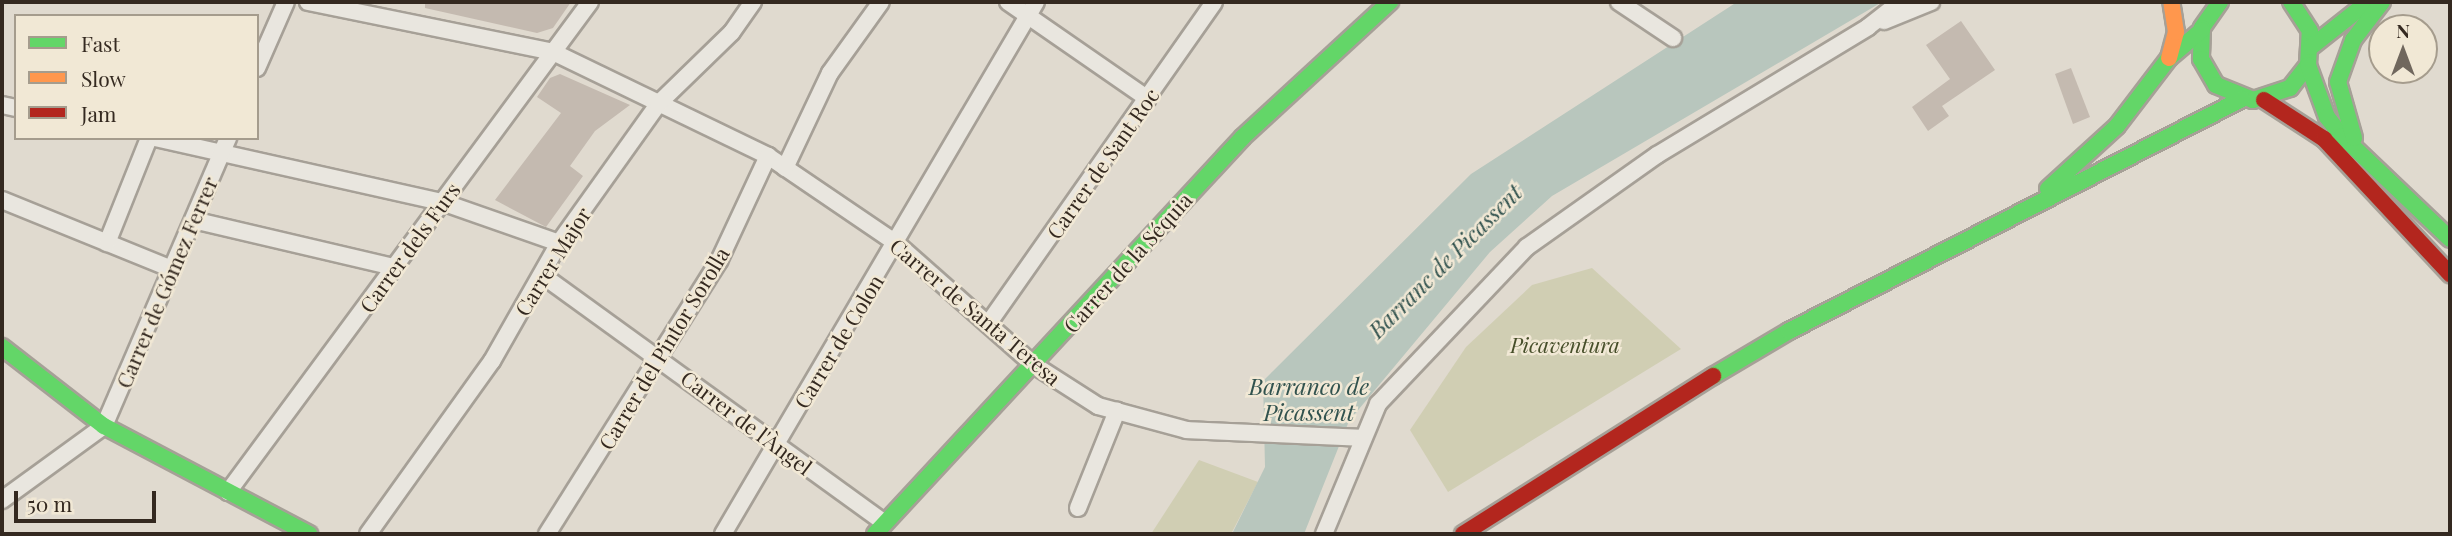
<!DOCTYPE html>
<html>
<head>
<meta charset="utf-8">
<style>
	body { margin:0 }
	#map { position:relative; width:2452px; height:536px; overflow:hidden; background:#e0dacf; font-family:"Playfair Display",serif }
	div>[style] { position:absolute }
	.green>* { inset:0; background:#d0ceb3 }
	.water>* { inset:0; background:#b8c6bd }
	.building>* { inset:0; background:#c4bab0 }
	.roads { filter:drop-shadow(2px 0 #a6a097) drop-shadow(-2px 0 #a6a097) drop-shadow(0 2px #a6a097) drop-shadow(0 -2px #a6a097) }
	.street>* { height:16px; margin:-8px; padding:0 8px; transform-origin:8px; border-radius:8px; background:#e9e6df }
	.fast>* { height:16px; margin:-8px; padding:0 8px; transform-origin:8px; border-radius:8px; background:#63d668 }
	.slow>* { height:16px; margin:-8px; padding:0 8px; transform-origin:8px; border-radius:8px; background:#ff974d }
	.jam>* { height:16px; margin:-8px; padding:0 8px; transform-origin:8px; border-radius:8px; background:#b3261e }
	span { translate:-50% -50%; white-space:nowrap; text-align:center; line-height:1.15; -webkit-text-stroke:5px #f1e8d5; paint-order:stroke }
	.street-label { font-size:21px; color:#342920 }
	.park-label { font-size:21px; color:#464e29; font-style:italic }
	.water-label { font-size:23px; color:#31524e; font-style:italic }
	.frame { position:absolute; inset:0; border:4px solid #342920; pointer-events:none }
	.legend { position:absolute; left:14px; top:14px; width:245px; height:126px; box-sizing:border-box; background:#f1e8d5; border:2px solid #a59c8d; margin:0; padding:9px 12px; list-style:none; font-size:21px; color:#342920 }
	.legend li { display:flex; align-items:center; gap:14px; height:35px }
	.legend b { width:35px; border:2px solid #a59c8d }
	.north { position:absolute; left:2368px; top:14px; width:70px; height:70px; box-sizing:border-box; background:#f1e8d5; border:2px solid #a59c8d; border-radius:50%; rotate:0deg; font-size:19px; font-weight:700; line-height:28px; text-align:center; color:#342920 }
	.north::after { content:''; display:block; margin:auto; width:24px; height:32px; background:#70675d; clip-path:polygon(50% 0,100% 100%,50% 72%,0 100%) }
	.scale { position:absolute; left:14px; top:491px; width:142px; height:32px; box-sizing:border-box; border:4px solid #342920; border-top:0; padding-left:9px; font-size:21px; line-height:24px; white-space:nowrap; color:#342920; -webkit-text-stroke:5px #f1e8d5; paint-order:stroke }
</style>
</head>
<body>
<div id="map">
	<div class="green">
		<i style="clip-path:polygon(1592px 268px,1681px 349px,1448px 492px,1410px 430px,1466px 347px,1532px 285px)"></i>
		<i style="clip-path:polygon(1199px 460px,1258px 482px,1231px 534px,1151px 534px)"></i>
	</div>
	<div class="water">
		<i style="clip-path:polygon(1737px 2px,1882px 2px,1552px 196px,1490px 252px,1349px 421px,1304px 534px,1232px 534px,1265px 467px,1263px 381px,1471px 174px)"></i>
	</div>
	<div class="building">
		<i style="clip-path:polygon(425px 2px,571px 2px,553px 28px,537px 33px,425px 8px)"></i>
		<i style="clip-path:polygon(1961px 21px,1995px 70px,1942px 106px,1949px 116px,1928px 131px,1912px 107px,1950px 79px,1926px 45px)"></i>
		<i style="clip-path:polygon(2071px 68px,2090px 117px,2073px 124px,2055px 74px)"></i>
		<i style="clip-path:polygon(560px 74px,630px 105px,595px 131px,570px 166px,583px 176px,546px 227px,495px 200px,561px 113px,537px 97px,550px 78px)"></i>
	</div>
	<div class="roads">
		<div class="street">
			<i style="left:308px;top:2px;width:250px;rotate:11.5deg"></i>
			<i style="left:553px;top:52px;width:239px;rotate:25.8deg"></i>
			<i style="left:768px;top:156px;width:155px;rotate:34.2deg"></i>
			<i style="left:896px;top:243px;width:184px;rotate:41.5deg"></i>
			<i style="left:1034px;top:365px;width:76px;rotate:32.6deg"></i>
			<i style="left:1098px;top:406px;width:92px;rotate:15.1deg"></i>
			<i style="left:1187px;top:430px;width:176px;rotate:2.6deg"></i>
			<i style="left:1008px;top:2px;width:170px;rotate:34.7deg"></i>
			<i style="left:1619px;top:2px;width:65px;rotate:33.7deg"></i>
			<i style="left:1884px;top:21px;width:51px;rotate:-22deg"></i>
			<i style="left:257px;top:68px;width:72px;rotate:-66.3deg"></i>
			<i style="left:2px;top:105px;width:14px;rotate:12deg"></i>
			<i style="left:155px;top:138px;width:294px;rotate:12.6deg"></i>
			<i style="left:442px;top:202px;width:124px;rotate:19.3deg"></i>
			<i style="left:785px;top:168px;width:105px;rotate:-64.7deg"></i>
			<i style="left:830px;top:73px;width:87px;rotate:-54.3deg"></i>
			<i style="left:2px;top:200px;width:183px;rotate:22.1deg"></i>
			<i style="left:193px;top:220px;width:206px;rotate:13.2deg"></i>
			<i style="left:107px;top:243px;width:113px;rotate:-68.2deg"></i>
			<i style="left:542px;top:275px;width:421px;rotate:35.9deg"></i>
			<i style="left:988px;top:324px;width:393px;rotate:-54.9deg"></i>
			<i style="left:228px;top:492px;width:609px;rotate:-53.54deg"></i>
			<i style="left:2px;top:500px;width:126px;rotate:-36deg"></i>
			<i style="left:104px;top:426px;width:314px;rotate:-66.7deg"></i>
			<i style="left:1078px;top:508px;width:105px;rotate:-68.1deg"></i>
			<i style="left:368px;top:534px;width:213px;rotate:-54.4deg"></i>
			<i style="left:492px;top:361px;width:136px;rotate:-60.4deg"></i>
			<i style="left:559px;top:243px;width:171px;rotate:-54.5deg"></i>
			<i style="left:658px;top:104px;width:103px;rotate:-44.2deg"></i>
			<i style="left:732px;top:32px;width:37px;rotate:-55deg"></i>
			<i style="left:547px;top:534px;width:323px;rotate:-57.8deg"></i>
			<i style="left:719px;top:261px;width:116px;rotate:-65deg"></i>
			<i style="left:723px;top:534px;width:617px;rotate:-59.53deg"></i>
			<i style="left:1324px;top:534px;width:141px;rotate:-67.4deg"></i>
			<i style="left:1378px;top:404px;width:216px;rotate:-46.5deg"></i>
			<i style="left:1527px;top:247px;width:159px;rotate:-35.3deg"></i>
			<i style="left:1657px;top:155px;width:247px;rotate:-31.2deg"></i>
			<i style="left:1868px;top:27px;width:41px;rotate:-38deg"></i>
		</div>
		<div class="fast">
			<i style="left:2220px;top:2px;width:32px;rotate:125deg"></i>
			<i style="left:2202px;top:28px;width:31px;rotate:92deg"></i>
			<i style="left:2201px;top:59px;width:30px;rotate:60deg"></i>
			<i style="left:2216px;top:85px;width:40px;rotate:22deg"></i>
			<i style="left:2253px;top:100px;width:39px;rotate:-18deg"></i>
			<i style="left:2290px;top:88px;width:29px;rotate:-52deg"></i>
			<i style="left:2308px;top:65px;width:34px;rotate:-87deg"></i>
			<i style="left:2310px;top:31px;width:35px;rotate:-123deg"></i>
			<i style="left:2311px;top:47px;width:73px;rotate:-38.3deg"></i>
			<i style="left:2308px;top:65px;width:55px;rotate:69.9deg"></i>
			<i style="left:2327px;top:117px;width:24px;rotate:52deg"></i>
			<i style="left:2342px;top:136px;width:149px;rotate:43.6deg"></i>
			<i style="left:2354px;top:138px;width:58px;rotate:-105.9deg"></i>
			<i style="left:2338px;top:82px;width:45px;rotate:-70.3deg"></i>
			<i style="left:2353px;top:40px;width:48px;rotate:-52.7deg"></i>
			<i style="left:2048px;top:189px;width:93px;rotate:-42.4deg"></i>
			<i style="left:2117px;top:126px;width:86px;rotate:-52.6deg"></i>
			<i style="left:2169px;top:58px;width:43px;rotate:-40.3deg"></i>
			<i style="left:2px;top:347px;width:129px;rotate:37.8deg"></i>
			<i style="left:104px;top:426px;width:232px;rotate:27.8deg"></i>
			<i style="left:1713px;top:376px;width:88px;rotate:-30.6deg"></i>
			<i style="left:1789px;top:331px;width:509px;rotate:-27.12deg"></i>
			<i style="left:875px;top:534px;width:541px;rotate:-47.17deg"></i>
			<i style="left:1243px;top:137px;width:200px;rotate:-42.6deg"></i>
		</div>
		<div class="slow">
			<i style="left:2169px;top:58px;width:27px;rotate:-75deg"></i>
			<i style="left:2176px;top:32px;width:30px;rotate:-99deg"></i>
		</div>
		<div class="jam">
			<i style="left:2264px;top:100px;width:72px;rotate:33deg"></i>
			<i style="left:2324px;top:139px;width:185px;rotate:47deg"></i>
			<i style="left:1463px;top:534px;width:296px;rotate:-32.3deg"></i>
		</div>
	</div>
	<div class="street-label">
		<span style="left:1102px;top:163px;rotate:-55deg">Carrer de Sant Roc</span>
		<span style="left:409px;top:247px;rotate:-54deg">Carrer dels Furs</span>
		<span style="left:552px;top:261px;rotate:-58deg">Carrer Major</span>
		<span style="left:1127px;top:262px;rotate:-48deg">Carrer de la Séquia</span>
		<span style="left:166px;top:282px;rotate:-67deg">Carrer de Gómez Ferrer</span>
		<span style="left:976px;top:311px;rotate:40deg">Carrer de Santa Teresa</span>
		<span style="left:838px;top:341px;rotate:-59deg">Carrer de Colon</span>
		<span style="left:663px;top:348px;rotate:-59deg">Carrer del Pintor Sorolla</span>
		<span style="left:747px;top:422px;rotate:37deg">Carrer de l'Àngel</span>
	</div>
	<div class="park-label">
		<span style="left:1565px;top:344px">Picaventura</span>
	</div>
	<div class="water-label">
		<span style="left:1445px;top:261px;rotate:-45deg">Barranc de Picassent</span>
		<span style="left:1309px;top:399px">Barranco de<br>Picassent</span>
	</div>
	<div class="frame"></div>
	<ul class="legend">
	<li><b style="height:9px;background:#63d668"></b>Fast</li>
	<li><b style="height:9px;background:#ff974d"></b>Slow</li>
	<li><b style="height:9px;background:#b3261e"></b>Jam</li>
	</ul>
	<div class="north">N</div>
	<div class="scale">50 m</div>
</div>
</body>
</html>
